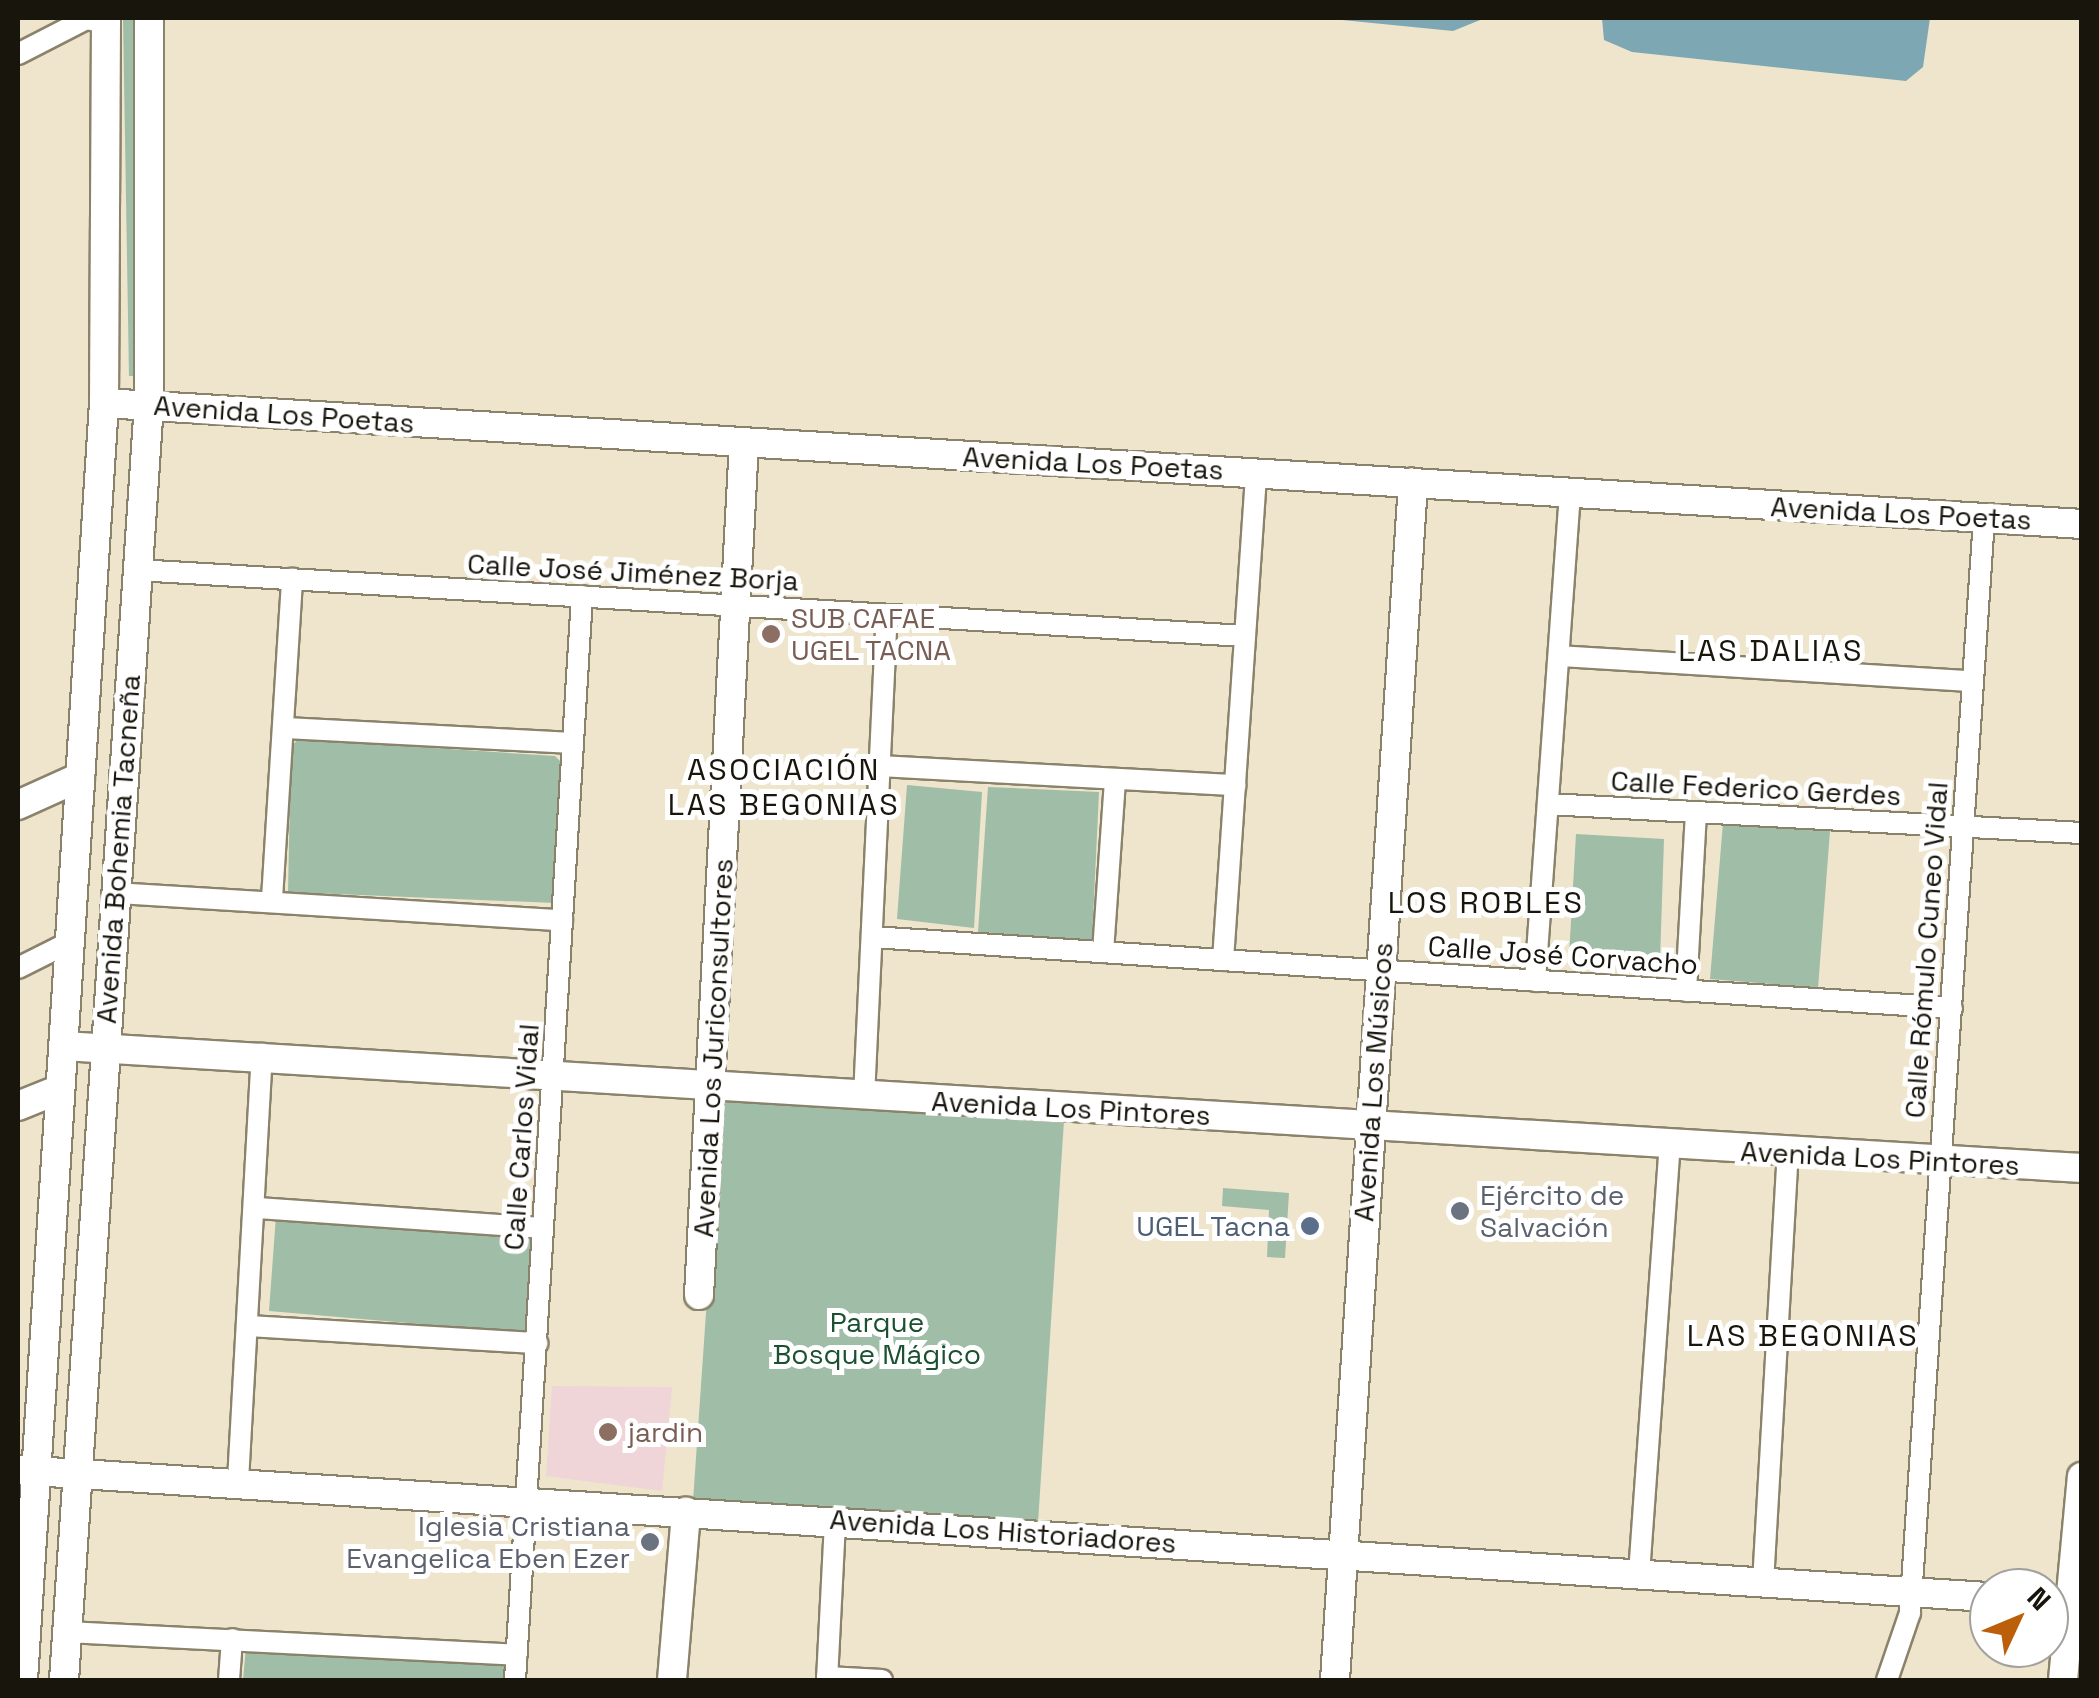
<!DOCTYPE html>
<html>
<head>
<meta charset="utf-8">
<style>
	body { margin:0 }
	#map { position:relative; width:2099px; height:1698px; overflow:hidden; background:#eee5cc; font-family:"Space Grotesk",sans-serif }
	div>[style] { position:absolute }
	.education>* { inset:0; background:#efd4d8 }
	.green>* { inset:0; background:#9fbda7 }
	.water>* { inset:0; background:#7da7b3 }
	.roads { filter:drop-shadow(2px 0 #8a826a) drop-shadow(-2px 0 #8a826a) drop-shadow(0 2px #8a826a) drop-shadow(0 -2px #8a826a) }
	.street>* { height:20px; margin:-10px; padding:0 10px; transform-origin:10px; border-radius:10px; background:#fff }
	.secondary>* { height:28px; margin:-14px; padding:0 14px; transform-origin:14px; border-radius:14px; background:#fff }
	.dots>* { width:28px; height:28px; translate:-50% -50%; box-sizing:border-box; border:5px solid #fff; border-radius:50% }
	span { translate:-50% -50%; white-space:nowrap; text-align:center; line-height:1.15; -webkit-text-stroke:10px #fff; paint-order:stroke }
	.street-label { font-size:28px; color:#18150c }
	.education-label { font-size:28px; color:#785e54 }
	.left { translate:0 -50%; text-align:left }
	.worship-label { font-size:28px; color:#5b616d }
	.right { translate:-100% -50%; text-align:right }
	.service-label { font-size:28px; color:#4e5e75 }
	.park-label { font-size:28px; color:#1b5030 }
	.neighbourhood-label { font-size:30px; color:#18150c; letter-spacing:2.5px }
	.frame { position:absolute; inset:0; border:20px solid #18150c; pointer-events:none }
	.north { position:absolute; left:1969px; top:1568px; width:100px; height:100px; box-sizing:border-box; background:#fff; border:2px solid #a3a19e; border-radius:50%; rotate:46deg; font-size:28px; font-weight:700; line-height:40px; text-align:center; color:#18150c }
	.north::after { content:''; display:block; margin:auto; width:35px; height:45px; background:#bb5f0a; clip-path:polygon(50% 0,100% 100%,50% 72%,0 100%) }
</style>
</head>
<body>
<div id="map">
	<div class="education">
		<i style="clip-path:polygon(552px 1386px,672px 1387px,662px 1491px,546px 1476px)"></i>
	</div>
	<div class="green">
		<i style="clip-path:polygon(123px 18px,143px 18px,138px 376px,129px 376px)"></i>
		<i style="clip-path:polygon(298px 739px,555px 756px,563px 764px,555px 903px,288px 892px,291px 747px)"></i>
		<i style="clip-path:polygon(907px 785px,982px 792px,974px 928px,897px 919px)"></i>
		<i style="clip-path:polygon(988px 787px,1099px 792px,1092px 940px,978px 932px)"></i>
		<i style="clip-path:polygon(1723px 823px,1830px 831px,1818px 988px,1710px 979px)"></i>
		<i style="clip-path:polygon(1576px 834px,1664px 839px,1660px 960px,1569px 956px)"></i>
		<i style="clip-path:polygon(721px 1096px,1064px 1120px,1038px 1523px,693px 1501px)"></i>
		<i style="clip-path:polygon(1223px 1188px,1289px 1193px,1285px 1258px,1267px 1257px,1269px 1210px,1222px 1206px)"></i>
		<i style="clip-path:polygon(276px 1216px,532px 1237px,525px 1333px,269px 1311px)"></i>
		<i style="clip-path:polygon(246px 1647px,509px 1666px,508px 1680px,243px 1680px)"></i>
	</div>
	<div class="water">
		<i style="clip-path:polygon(1322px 18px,1485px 18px,1453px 31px)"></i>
		<i style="clip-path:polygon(1602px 18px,1930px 18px,1923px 67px,1906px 81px,1632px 52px,1604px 40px)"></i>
	</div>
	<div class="roads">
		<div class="street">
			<i style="left:18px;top:54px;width:76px;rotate:-27.2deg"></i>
			<i style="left:86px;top:19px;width:20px;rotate:11deg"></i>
			<i style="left:137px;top:570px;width:1110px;rotate:3.41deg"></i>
			<i style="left:1559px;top:656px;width:414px;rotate:3.5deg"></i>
			<i style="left:286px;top:728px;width:287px;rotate:3deg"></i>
			<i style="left:880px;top:766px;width:356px;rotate:3.1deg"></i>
			<i style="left:1548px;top:804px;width:535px;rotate:3.11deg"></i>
			<i style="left:116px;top:893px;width:447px;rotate:3.5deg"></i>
			<i style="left:272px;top:899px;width:321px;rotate:-86.4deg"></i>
			<i style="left:872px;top:937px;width:1082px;rotate:3.76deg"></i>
			<i style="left:1103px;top:952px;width:173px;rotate:-86deg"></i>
			<i style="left:1223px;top:960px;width:488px;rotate:-86.1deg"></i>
			<i style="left:18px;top:968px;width:58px;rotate:-26.6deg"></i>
			<i style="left:1535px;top:981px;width:489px;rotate:-85.9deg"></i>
			<i style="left:1686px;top:991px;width:179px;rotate:-86.8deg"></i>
			<i style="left:864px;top:1097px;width:481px;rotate:-87.3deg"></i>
			<i style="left:257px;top:1208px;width:286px;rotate:4deg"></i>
			<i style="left:250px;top:1326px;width:288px;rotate:3.4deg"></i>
			<i style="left:238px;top:1481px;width:428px;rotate:-86.8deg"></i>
			<i style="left:1639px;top:1574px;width:430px;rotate:-85.9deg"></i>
			<i style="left:1763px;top:1583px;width:431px;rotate:-86.7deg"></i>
			<i style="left:67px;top:1632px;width:450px;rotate:2.9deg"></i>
			<i style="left:827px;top:1677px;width:55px;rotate:3.1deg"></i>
			<i style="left:229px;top:1680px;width:41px;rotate:-85.8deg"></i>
			<i style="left:515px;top:1680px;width:1086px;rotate:-86.46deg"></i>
			<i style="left:827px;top:1680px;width:159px;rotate:-87.1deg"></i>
			<i style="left:1887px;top:1680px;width:71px;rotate:-71.1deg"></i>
			<i style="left:1910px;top:1613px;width:1097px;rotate:-86.13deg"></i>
		</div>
		<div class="secondary">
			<i style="left:104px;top:403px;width:1982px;rotate:3.5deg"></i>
			<i style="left:18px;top:805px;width:68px;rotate:-24.3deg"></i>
			<i style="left:63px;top:1046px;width:2023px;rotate:3.46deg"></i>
			<i style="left:18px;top:1106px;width:45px;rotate:-22deg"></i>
			<i style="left:699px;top:1295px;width:854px;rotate:-86.98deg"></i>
			<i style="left:18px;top:1470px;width:1975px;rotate:3.69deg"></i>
			<i style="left:23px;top:1680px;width:1280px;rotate:-86.37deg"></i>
			<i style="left:104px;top:403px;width:385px;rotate:-89.7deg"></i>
			<i style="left:64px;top:1680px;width:1278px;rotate:-86.19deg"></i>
			<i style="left:149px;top:405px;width:387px;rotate:-90deg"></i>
			<i style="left:672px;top:1680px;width:169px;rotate:-85.2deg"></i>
			<i style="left:1335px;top:1680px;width:1200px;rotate:-86.27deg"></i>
			<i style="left:2063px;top:1680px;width:204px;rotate:-84.7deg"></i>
		</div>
	</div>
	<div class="dots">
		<i style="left:771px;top:634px;background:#8d6e63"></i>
		<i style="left:1460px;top:1211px;background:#6b7280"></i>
		<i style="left:1310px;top:1226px;background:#5c6f8a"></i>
		<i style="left:608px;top:1432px;background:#8d6e63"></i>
		<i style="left:650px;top:1542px;background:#6b7280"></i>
	</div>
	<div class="street-label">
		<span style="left:284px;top:414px;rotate:4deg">Avenida Los Poetas</span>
		<span style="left:1093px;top:463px;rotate:3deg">Avenida Los Poetas</span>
		<span style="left:1901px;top:513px;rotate:3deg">Avenida Los Poetas</span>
		<span style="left:633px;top:572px;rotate:3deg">Calle José Jiménez Borja</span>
		<span style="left:1756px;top:788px;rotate:3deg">Calle Federico Gerdes</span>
		<span style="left:118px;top:849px;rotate:-86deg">Avenida Bohemia Tacneña</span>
		<span style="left:1926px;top:950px;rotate:-86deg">Calle Rómulo Cuneo Vidal</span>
		<span style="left:1563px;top:955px;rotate:4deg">Calle José Corvacho</span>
		<span style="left:713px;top:1048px;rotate:-87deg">Avenida Los Juriconsultores</span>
		<span style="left:1373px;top:1082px;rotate:-86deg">Avenida Los Músicos</span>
		<span style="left:1071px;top:1108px;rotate:3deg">Avenida Los Pintores</span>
		<span style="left:521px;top:1137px;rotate:-86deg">Calle Carlos Vidal</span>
		<span style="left:1880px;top:1158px;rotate:3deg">Avenida Los Pintores</span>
		<span style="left:1003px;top:1531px;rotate:4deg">Avenida Los Historiadores</span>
	</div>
	<div class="education-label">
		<span class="left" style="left:791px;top:634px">SUB CAFAE<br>UGEL TACNA</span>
		<span class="left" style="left:628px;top:1432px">jardin</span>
	</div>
	<div class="worship-label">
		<span class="left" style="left:1480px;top:1211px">Ejército de<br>Salvación</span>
		<span class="right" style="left:630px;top:1542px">Iglesia Cristiana<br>Evangelica Eben Ezer</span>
	</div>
	<div class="service-label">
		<span class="right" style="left:1290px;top:1226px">UGEL Tacna</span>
	</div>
	<div class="park-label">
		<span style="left:877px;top:1338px">Parque<br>Bosque Mágico</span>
	</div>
	<div class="neighbourhood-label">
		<span style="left:1771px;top:651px">LAS DALIAS</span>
		<span style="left:784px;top:787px">ASOCIACIÓN<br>LAS BEGONIAS</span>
		<span style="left:1486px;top:903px">LOS ROBLES</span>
		<span style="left:1803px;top:1336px">LAS BEGONIAS</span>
	</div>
	<div class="frame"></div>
	<div class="north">N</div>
</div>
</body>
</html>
